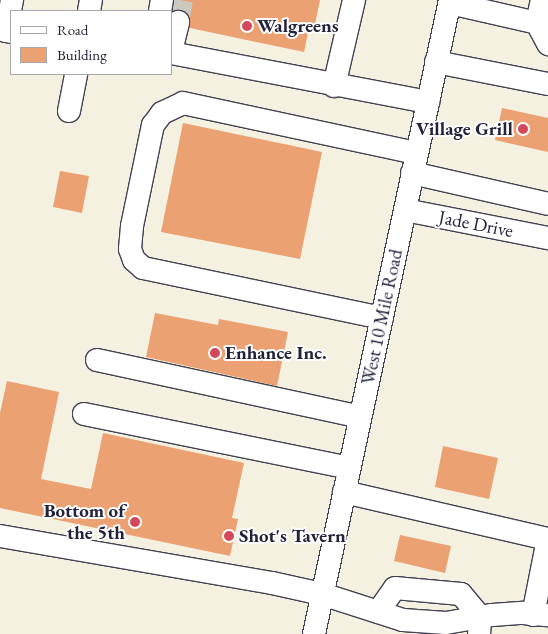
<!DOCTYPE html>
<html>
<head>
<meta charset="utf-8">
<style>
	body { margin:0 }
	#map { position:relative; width:548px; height:634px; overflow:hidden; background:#f4f1e0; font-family:"EB Garamond",serif }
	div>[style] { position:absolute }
	.building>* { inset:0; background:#eca173 }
	.minor-tunnel>* { height:22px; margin-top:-11px; transform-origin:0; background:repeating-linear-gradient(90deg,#cac8bf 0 22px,transparent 0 33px) }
	.roads { filter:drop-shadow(1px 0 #424154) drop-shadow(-1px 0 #424154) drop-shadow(0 1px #424154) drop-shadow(0 -1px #424154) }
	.minor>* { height:22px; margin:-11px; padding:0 11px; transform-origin:11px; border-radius:11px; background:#fff }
	.dots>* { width:14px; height:14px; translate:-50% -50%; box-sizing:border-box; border:2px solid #fff; border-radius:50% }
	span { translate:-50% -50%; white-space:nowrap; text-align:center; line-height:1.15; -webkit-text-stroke:4px #fff; paint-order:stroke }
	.poi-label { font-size:19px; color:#22223b; font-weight:700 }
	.left { translate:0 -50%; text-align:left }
	.right { translate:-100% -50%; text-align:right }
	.street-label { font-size:19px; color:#22223b }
	.legend { position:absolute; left:10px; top:10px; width:162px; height:65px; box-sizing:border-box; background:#fff; border:1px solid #a7a7b1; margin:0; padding:6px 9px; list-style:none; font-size:15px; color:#22223b }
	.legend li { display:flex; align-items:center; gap:10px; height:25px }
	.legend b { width:25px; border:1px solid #a7a7b1 }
</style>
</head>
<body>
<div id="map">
	<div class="building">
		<i style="clip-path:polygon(175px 0,320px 0,315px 24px,310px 23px,304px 52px,190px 28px,187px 13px,174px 10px)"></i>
		<i style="clip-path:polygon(502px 108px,548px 118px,548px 152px,495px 140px)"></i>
		<i style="clip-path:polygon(183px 123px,322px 152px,300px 259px,161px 232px)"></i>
		<i style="clip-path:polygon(60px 171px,89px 176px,82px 213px,53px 207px)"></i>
		<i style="clip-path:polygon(155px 313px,218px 325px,219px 319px,288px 332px,277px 386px,146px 357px)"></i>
		<i style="clip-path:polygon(7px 381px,59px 392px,41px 479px,91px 489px,103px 433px,244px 463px,232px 518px,238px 519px,230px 556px,0 508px,0 413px)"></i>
		<i style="clip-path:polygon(443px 446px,498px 458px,489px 499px,435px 487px)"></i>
		<i style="clip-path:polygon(400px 535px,451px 546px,445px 573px,394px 561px)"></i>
	</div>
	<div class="minor-tunnel">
		<i style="left:178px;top:22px;width:22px;rotate:-80deg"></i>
	</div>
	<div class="roads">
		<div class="minor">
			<i style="left:450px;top:3px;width:89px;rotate:12.9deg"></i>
			<i style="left:537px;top:23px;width:24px;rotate:-78deg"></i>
			<i style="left:89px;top:11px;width:11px;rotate:-80deg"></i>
			<i style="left:160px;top:11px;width:11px;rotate:-80deg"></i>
			<i style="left:537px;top:23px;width:24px;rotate:62deg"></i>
			<i style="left:11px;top:32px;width:5px;rotate:-169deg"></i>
			<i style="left:6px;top:31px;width:32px;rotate:-79deg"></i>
			<i style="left:171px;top:51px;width:30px;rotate:-76deg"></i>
			<i style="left:171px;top:53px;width:262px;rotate:10.8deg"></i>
			<i style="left:436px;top:62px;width:114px;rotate:11.1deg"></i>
			<i style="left:334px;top:86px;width:88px;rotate:-76.9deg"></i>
			<i style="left:69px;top:111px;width:38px;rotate:-79deg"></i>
			<i style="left:412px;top:173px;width:139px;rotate:12.8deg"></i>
			<i style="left:405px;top:210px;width:146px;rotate:11.1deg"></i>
			<i style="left:382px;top:318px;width:244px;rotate:-168.2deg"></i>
			<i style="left:143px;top:268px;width:12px;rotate:-138deg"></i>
			<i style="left:134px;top:260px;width:12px;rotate:-110deg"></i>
			<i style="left:130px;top:249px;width:23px;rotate:-85deg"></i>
			<i style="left:132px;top:226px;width:103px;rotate:-78.3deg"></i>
			<i style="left:153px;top:125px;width:15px;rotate:-53deg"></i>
			<i style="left:162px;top:113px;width:23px;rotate:-25deg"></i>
			<i style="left:183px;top:103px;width:238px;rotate:12.1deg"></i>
			<i style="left:97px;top:360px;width:269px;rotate:12.2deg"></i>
			<i style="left:84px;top:414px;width:270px;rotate:11.5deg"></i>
			<i style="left:344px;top:492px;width:209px;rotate:13deg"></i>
			<i style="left:0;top:536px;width:276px;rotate:9.8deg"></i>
			<i style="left:272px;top:583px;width:51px;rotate:12.4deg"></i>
			<i style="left:322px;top:594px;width:85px;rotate:17.8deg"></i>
			<i style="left:403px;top:620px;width:43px;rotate:4deg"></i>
			<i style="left:446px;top:623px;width:47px;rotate:-9.9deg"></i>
			<i style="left:492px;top:615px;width:31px;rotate:-4deg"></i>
			<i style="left:523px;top:613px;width:25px;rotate:5deg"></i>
			<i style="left:378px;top:612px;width:29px;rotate:-55deg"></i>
			<i style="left:395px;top:588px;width:66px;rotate:5.2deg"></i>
			<i style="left:461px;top:594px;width:30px;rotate:50deg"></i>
			<i style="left:480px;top:617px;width:17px;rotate:93deg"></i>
			<i style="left:533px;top:615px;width:77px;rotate:-78.8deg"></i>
			<i style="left:314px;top:634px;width:648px;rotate:-77.89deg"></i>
		</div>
	</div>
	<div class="dots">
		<i style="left:247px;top:26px;background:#d1495b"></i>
		<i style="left:523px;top:129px;background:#d1495b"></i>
		<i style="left:215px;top:353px;background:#d1495b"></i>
		<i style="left:135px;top:522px;background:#d1495b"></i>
		<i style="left:229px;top:536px;background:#d1495b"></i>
	</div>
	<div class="poi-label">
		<span class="left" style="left:257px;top:26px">Walgreens</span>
		<span class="right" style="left:513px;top:129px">Village Grill</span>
		<span class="left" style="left:225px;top:353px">Enhance Inc.</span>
		<span class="right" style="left:125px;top:522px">Bottom of<br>the 5th</span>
		<span class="left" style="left:239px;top:536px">Shot's Tavern</span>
	</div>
	<div class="street-label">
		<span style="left:476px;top:224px;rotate:11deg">Jade Drive</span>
		<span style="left:382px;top:317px;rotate:-78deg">West 10 Mile Road</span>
	</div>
	<ul class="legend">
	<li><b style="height:6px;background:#fff"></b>Road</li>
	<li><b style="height:14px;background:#eca173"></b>Building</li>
	</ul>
</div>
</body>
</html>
